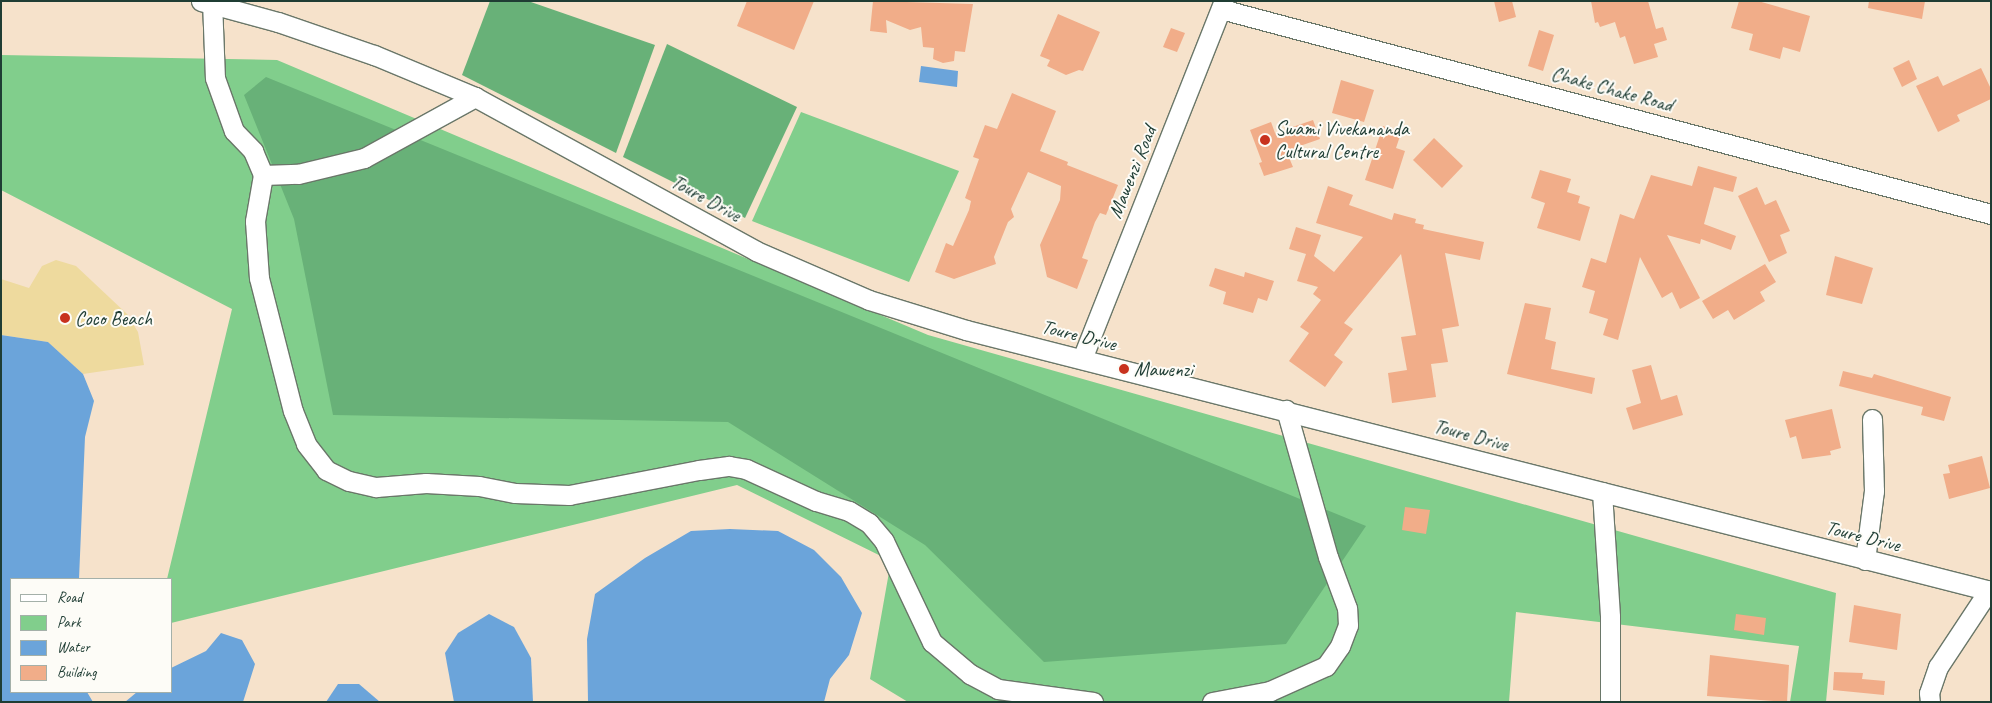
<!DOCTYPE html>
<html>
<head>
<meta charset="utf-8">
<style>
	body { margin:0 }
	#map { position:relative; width:1992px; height:703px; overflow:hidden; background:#f6e2cb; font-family:Caveat,sans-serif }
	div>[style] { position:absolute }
	.green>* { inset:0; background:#81ce8c }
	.forest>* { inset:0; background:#68b178 }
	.sand>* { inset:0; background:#eeda9e }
	.water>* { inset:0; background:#6ba4da }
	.building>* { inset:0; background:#f1ad89 }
	.roads { filter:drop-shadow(1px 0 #6a7769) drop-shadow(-1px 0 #6a7769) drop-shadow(0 1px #6a7769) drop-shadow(0 -1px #6a7769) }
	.minor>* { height:19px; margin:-9.5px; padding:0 9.5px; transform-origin:9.5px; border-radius:9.5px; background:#fff }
	.dots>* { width:14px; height:14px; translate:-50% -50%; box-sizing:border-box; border:2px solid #fdfcf7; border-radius:50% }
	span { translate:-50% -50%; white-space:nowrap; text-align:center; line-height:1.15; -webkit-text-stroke:4px #fdfcf7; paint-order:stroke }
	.street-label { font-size:20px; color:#1f3d34 }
	.poi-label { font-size:20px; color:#1f3d34 }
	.left { translate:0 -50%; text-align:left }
	.frame { position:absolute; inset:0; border:2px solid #1f3d34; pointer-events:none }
	.legend { position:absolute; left:10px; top:578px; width:162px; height:115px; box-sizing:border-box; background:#fdfcf7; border:1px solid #a4b0a9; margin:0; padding:6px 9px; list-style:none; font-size:15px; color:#1f3d34 }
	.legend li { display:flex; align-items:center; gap:10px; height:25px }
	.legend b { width:25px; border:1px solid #a4b0a9 }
</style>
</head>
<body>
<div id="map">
	<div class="green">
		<i style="clip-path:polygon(1px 55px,277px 60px,928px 335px,1836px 593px,1826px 702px,1790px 702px,1799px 646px,1516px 612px,1509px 702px,908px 702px,870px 679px,891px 561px,737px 485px,171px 623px,171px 579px,167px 579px,232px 309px,1px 190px)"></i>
		<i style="clip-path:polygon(801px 112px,959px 171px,909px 282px,752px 221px)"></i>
	</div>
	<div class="forest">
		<i style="clip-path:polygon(490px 1px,528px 1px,655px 45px,616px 153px,462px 75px)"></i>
		<i style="clip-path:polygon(667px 44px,797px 107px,745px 218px,623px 157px)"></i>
		<i style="clip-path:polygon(266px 77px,1366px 526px,1286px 644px,1044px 662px,925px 545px,728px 422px,333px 415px,294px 219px,244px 95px)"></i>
	</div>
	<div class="sand">
		<i style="clip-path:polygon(56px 260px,76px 266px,127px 314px,138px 332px,144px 365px,83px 374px,48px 342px,1px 335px,1px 279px,29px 288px,42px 266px)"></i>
	</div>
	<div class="water">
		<i style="clip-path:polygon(921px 66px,958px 71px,957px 87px,919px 82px)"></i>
		<i style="clip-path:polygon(1px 335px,48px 342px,83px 374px,94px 401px,85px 437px,79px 579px,11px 579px,11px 692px,87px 692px,93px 702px,1px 702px)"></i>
		<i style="clip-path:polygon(730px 529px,778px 531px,814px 550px,841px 577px,862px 613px,849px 655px,830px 679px,824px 702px,588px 702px,587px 639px,595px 594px,645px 558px,691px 531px)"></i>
		<i style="clip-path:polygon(489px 614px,514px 627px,531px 658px,533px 702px,454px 702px,445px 653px,458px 633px)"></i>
		<i style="clip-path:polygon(221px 633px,242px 640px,255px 664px,243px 702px,125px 702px,137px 692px,171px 692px,171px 668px,206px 651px)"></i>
		<i style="clip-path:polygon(338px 684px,359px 684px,380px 702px,326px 702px)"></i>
	</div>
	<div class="building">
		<i style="clip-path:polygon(747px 1px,814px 1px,794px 50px,737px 26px)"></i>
		<i style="clip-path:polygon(873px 1px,973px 4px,965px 52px,955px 51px,954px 61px,943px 63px,933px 59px,934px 48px,923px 47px,921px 27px,910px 30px,886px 20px,887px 33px,870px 31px)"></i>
		<i style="clip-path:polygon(1494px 1px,1512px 1px,1516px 17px,1499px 22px)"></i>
		<i style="clip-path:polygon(1591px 1px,1648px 1px,1656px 29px,1663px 27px,1667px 40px,1654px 44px,1658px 57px,1634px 64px,1625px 36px,1620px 38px,1615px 22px,1600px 27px,1598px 22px,1595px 23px)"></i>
		<i style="clip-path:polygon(1739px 1px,1758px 1px,1810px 16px,1800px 52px,1783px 47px,1780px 59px,1749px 50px,1753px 34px,1731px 28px)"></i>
		<i style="clip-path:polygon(1869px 1px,1925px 1px,1922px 19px,1868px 8px)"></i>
		<i style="clip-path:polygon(1058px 14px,1100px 32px,1083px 71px,1079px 70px,1066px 75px,1047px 66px,1050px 60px,1040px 56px)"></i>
		<i style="clip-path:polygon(1171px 28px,1185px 33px,1177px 52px,1163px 47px)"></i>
		<i style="clip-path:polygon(1539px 30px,1554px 35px,1543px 71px,1528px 66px)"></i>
		<i style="clip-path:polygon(1909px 60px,1917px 79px,1902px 87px,1893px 68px)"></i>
		<i style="clip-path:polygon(1981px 68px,1991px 89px,1991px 99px,1957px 115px,1960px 121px,1938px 132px,1916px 86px,1938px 76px,1943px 86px)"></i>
		<i style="clip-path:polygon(1341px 80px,1374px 90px,1364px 122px,1332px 113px)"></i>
		<i style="clip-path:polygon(1012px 93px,1056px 111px,1040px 151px,1068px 162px,1067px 165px,1118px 185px,1106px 215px,1100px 213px,1095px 222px,1082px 258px,1088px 260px,1077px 289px,1047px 277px,1040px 245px,1060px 200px,1061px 186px,1028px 172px,1011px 209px,1014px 217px,1008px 222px,994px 257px,996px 264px,954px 279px,935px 272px,946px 243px,953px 246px,969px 210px,971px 201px,965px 198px,979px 159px,973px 157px,985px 125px,997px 129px)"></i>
		<i style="clip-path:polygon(1313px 120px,1320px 139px,1297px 147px,1298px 151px,1288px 155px,1293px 167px,1264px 176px,1259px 163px,1262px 162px,1250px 130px,1271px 122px,1275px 133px)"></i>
		<i style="clip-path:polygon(1383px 126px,1401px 133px,1396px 148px,1405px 151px,1393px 189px,1365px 180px)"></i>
		<i style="clip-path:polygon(1434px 138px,1463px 166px,1442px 188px,1413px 160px)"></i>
		<i style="clip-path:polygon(1698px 166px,1737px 177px,1733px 192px,1714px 187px,1704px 224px,1736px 236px,1731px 250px,1701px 239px,1700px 244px,1667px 235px,1700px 298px,1680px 309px,1672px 292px,1662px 298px,1640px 257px,1618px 340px,1603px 335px,1608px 319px,1589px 313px,1595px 291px,1582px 287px,1591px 258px,1606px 263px,1620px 214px,1634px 219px,1651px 175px,1692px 186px)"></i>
		<i style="clip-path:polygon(1540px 170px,1571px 179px,1567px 192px,1580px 196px,1578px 203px,1590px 207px,1580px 241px,1537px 228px,1545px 203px,1531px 198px)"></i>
		<i style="clip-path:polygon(1328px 186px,1353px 195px,1349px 205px,1392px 220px,1394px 213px,1416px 219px,1415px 223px,1424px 225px,1423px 229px,1484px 242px,1480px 260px,1445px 253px,1459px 326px,1442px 329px,1448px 362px,1431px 364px,1436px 397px,1392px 403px,1388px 373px,1407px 370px,1401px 337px,1416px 335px,1401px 254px,1344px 323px,1353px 329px,1334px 355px,1343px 362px,1325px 387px,1289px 361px,1309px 333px,1300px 327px,1321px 300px,1313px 294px,1318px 287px,1297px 281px,1306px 254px,1289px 249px,1296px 227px,1321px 235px,1314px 256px,1334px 272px,1363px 237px,1316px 223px)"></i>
		<i style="clip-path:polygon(1757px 187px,1765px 205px,1776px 200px,1790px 231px,1780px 235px,1787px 253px,1769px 262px,1738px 196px)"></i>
		<i style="clip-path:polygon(1835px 256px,1873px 268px,1862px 304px,1826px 295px)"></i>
		<i style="clip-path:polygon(1765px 264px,1776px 282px,1760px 292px,1765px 301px,1734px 320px,1728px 310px,1713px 319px,1702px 301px)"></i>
		<i style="clip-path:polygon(1215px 268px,1244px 277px,1245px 272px,1274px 281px,1267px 301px,1258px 298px,1253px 313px,1223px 304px,1226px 292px,1209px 286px)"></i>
		<i style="clip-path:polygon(1525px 303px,1551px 308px,1545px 339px,1556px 342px,1551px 369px,1595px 378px,1592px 394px,1507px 374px)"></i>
		<i style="clip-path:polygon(1651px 365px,1661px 400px,1677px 395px,1683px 415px,1633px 430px,1626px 408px,1641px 403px,1632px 370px)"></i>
		<i style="clip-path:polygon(1843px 371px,1872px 378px,1874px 374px,1951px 397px,1944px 421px,1921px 415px,1923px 407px,1839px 386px)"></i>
		<i style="clip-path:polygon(1832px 409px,1841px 448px,1830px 451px,1831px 455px,1802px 459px,1796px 436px,1790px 438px,1785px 420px)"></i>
		<i style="clip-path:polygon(1982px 456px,1990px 488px,1949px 499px,1943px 474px,1950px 473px,1948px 465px)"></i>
		<i style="clip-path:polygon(1405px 507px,1430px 510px,1426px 534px,1402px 530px)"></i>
		<i style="clip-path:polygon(1854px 605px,1901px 614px,1897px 650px,1849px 642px)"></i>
		<i style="clip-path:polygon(1736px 614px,1766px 618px,1764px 635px,1734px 630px)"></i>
		<i style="clip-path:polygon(1710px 655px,1789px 665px,1787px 702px,1707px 696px)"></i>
		<i style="clip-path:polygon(1834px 672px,1863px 673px,1862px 679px,1885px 681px,1884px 695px,1833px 690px)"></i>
	</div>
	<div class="roads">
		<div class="minor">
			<i style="left:201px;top:1px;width:80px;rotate:15.3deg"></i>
			<i style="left:278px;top:22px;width:102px;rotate:19deg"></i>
			<i style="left:374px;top:55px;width:109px;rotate:22.6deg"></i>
			<i style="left:475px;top:97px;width:320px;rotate:28.7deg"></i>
			<i style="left:756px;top:251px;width:123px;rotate:23.4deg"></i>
			<i style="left:869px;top:300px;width:102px;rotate:17.2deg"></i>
			<i style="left:966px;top:330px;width:1058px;rotate:14.29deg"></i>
			<i style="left:212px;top:1px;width:77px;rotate:87.8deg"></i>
			<i style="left:215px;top:78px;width:56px;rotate:70.3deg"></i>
			<i style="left:234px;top:131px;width:28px;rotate:46deg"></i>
			<i style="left:253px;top:151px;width:26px;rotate:67deg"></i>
			<i style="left:263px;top:175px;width:47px;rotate:99.9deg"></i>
			<i style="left:255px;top:221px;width:57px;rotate:86deg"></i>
			<i style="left:259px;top:278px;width:137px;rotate:75.7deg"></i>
			<i style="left:293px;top:411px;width:35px;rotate:68deg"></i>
			<i style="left:306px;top:444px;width:33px;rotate:52deg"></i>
			<i style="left:326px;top:470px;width:25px;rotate:26deg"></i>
			<i style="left:349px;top:481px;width:28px;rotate:13deg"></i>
			<i style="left:376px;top:487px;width:50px;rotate:-4.6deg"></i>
			<i style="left:426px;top:483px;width:53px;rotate:3.2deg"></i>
			<i style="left:479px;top:486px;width:37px;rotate:11deg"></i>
			<i style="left:515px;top:493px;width:54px;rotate:2.1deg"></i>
			<i style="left:569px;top:495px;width:132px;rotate:-10.9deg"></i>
			<i style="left:699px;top:470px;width:30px;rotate:-8deg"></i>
			<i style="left:729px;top:466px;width:17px;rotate:10deg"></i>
			<i style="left:746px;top:469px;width:77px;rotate:24.6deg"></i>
			<i style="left:816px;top:501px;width:34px;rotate:17deg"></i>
			<i style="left:849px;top:511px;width:23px;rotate:31deg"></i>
			<i style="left:869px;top:523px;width:23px;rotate:50deg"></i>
			<i style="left:884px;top:541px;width:112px;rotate:64.6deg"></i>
			<i style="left:932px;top:642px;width:50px;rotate:40.1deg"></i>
			<i style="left:970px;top:674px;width:32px;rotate:28deg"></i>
			<i style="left:998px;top:689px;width:96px;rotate:7.8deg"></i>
			<i style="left:1221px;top:9px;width:797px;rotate:14.91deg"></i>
			<i style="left:263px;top:175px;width:35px;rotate:-2deg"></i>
			<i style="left:298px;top:174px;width:68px;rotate:-13.6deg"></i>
			<i style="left:364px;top:158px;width:127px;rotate:-28.8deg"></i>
			<i style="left:1082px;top:359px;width:385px;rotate:-68.4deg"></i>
			<i style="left:1602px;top:492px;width:125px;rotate:86.3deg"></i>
			<i style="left:1610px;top:617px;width:85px;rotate:90deg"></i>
			<i style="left:1865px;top:560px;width:70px;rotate:-82.6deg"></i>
			<i style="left:1874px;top:491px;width:72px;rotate:-91.6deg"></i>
			<i style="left:1212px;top:702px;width:59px;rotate:-10.7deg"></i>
			<i style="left:1270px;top:691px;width:61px;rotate:-24.1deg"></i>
			<i style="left:1326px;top:666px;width:24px;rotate:-55deg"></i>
			<i style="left:1340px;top:646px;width:22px;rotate:-69deg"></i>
			<i style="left:1348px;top:625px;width:17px;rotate:-93deg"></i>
			<i style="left:1347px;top:608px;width:54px;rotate:-110.4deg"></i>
			<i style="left:1328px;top:557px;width:153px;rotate:-105.9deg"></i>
			<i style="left:1930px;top:702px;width:9px;rotate:-96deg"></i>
			<i style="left:1929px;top:693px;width:28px;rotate:-71deg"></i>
			<i style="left:1938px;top:667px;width:92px;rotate:-56.5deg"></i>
		</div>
	</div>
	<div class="dots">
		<i style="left:1265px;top:140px;background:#c8321e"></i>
		<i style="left:65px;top:318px;background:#c8321e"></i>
		<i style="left:1124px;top:369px;background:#c8321e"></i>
	</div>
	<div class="street-label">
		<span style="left:1612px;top:89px;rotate:15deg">Chake Chake Road</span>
		<span style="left:1132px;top:172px;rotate:-68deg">Mawenzi Road</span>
		<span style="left:706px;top:198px;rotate:29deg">Toure Drive</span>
		<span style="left:1079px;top:335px;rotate:14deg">Toure Drive</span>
		<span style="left:1471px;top:435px;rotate:15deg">Toure Drive</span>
		<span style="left:1863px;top:536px;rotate:14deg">Toure Drive</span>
	</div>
	<div class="poi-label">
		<span class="left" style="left:1275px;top:140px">Swami Vivekananda<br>Cultural Centre</span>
		<span class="left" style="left:75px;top:318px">Coco Beach</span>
		<span class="left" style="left:1134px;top:369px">Mawenzi</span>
	</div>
	<div class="frame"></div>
	<ul class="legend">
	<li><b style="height:6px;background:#fff"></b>Road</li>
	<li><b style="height:14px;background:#81ce8c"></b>Park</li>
	<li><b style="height:14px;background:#6ba4da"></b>Water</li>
	<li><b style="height:14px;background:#f1ad89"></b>Building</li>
	</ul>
</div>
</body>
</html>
